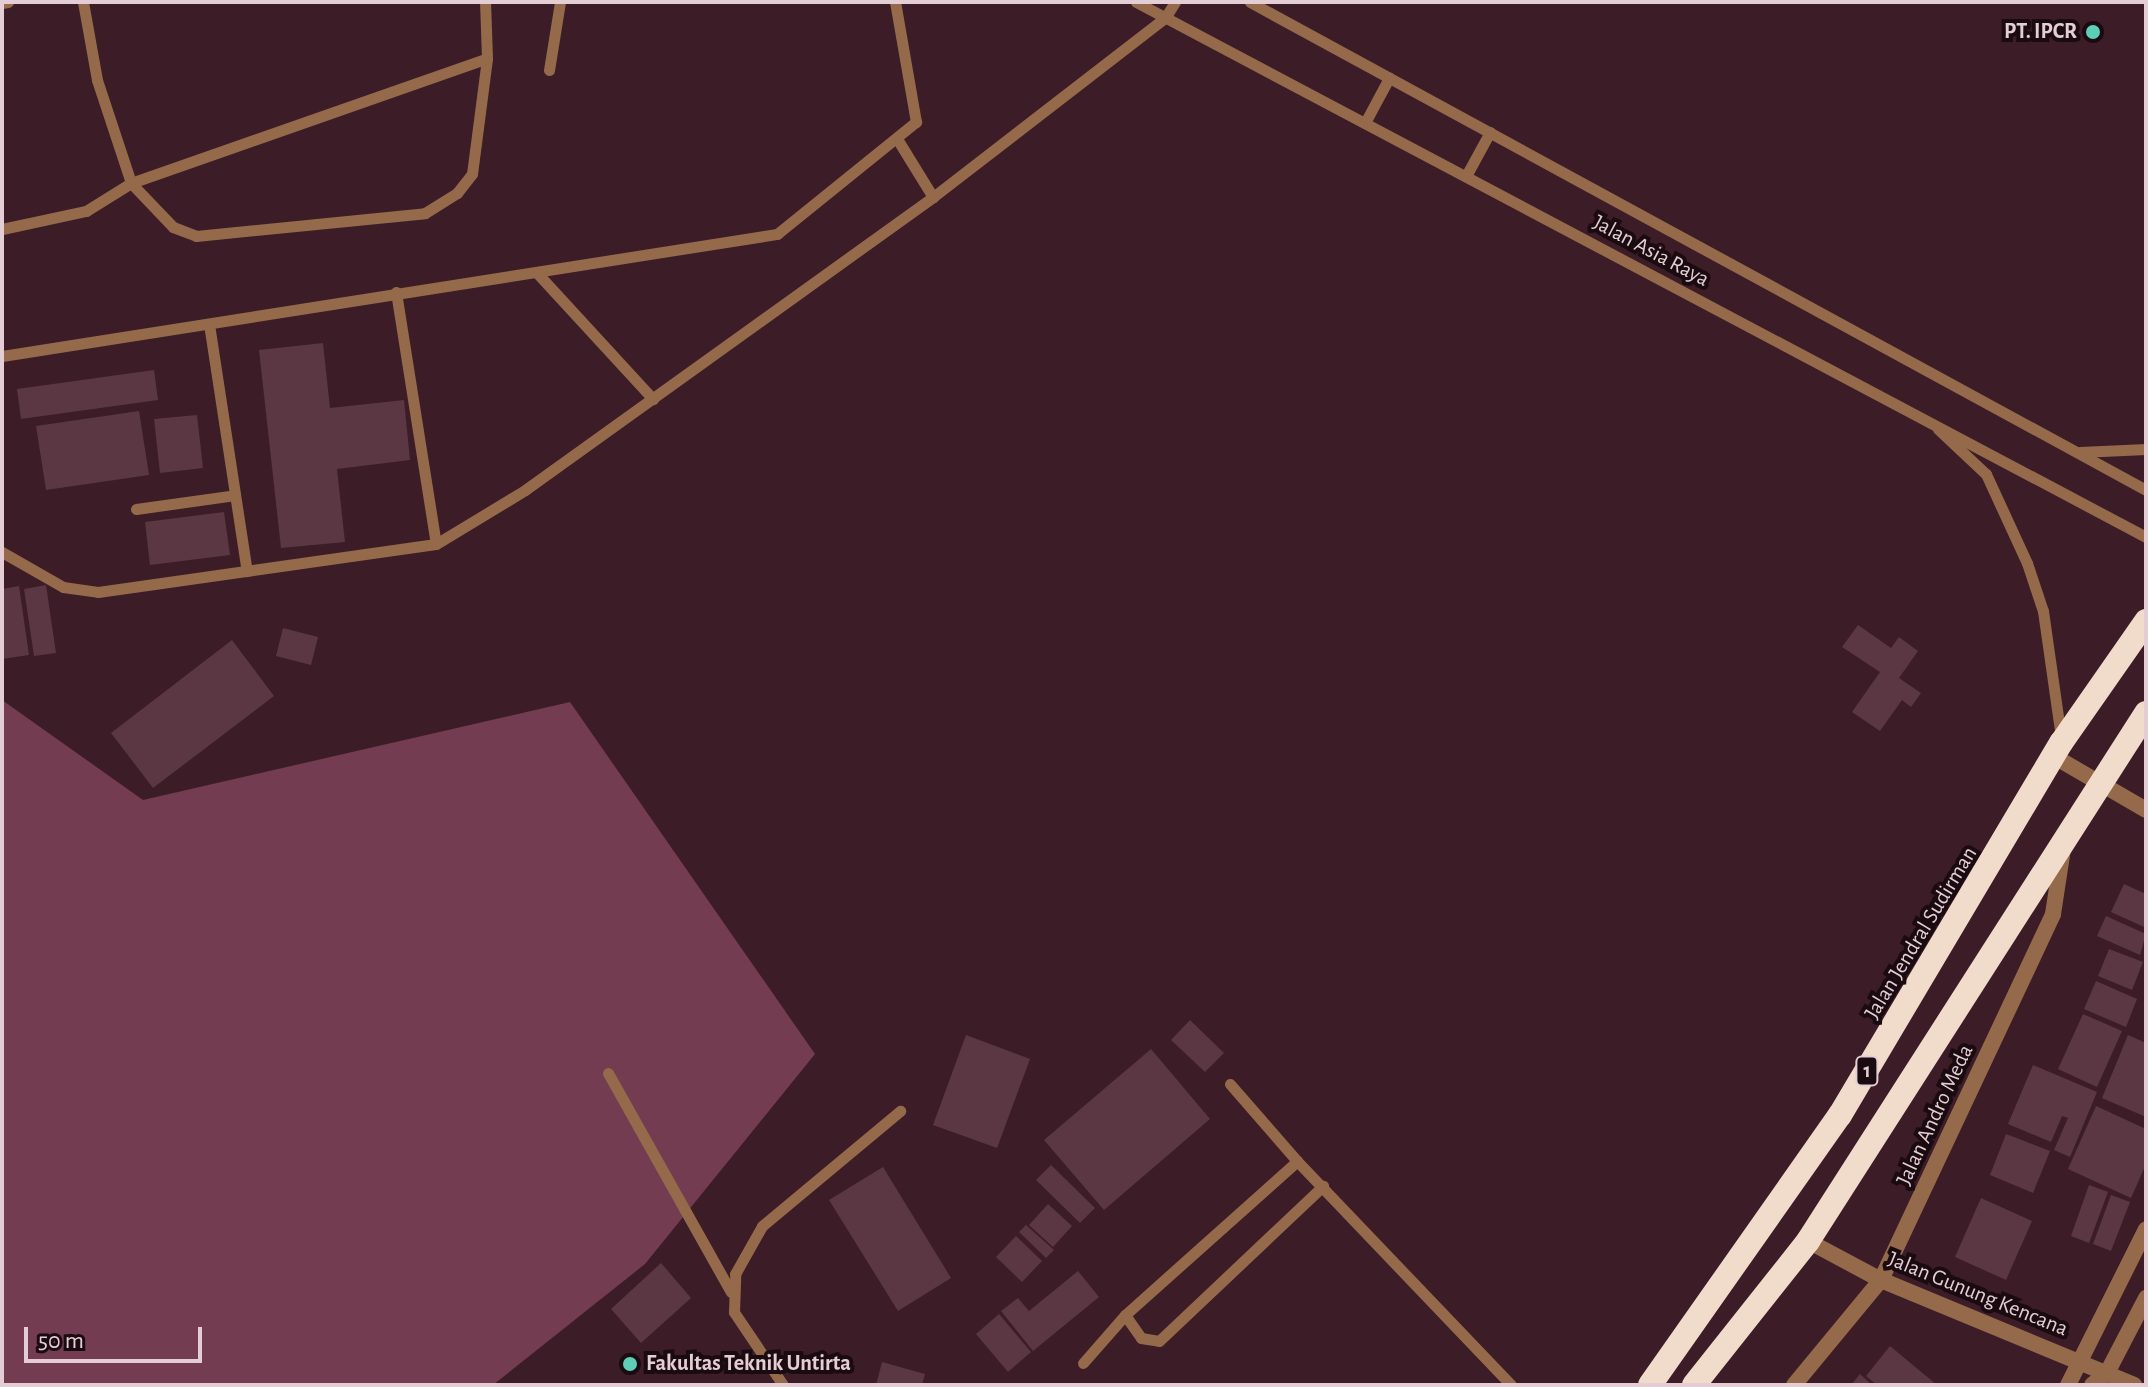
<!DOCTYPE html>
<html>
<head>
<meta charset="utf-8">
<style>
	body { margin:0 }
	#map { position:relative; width:2148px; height:1387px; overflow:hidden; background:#3c1c27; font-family:"Alegreya Sans",sans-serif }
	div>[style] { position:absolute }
	.green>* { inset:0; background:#733c50 }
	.building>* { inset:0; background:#5b3743 }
	.lane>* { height:11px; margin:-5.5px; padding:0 5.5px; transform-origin:5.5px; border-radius:5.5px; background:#946a4a }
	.street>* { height:16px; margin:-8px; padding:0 8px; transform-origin:8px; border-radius:8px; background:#946a4a }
	.highway>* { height:24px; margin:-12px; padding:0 12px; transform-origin:12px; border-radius:12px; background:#f1dccc }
	.dots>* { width:22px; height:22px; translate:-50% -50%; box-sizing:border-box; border:4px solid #1a0b10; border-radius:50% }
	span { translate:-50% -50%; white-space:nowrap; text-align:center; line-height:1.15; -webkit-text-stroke:8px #1a0b10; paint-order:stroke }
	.shield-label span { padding:2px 6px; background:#1a0b10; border:2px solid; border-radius:6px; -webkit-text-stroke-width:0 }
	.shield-label { font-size:20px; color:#e4cdd4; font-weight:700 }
	.poi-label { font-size:22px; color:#e4cdd4; font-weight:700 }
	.right { translate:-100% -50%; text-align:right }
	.left { translate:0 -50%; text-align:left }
	.street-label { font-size:22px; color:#e4cdd4 }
	.frame { position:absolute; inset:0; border:4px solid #e4cdd4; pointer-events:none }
	.scale { position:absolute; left:24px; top:1327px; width:178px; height:36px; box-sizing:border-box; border:4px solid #e4cdd4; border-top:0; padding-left:10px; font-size:24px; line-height:28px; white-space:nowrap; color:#e4cdd4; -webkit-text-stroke:6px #1a0b10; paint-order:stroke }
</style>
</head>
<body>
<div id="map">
	<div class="green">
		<i style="clip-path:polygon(2px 700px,143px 800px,570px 702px,815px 1054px,645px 1264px,493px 1385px,2px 1385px)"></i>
	</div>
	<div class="building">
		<i style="clip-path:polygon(323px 343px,330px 408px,404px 400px,410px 460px,337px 469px,345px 542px,281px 548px,259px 350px)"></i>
		<i style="clip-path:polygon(154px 370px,158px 400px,21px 419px,17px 389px)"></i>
		<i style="clip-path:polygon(139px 411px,149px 475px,46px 490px,36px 426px)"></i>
		<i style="clip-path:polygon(197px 415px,203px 468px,160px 473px,154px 419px)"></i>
		<i style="clip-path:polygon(224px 512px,230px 555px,150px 565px,145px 522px)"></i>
		<i style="clip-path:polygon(46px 585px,56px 653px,34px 656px,24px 589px)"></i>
		<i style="clip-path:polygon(19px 586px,29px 655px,2px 659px,2px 589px)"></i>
		<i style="clip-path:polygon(1858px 625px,1891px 648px,1899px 637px,1918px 651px,1899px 678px,1921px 693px,1911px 707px,1902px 700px,1880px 731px,1852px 712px,1880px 672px,1842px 647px)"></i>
		<i style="clip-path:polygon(283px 628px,318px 637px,311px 665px,276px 656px)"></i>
		<i style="clip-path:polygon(232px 640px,274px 696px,153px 788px,111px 733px)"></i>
		<i style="clip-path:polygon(2124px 884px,2146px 894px,2144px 927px,2111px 912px)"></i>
		<i style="clip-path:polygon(2106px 916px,2146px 934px,2140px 955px,2097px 936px)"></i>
		<i style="clip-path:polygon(2109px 949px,2143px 962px,2132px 990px,2098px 976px)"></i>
		<i style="clip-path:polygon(2096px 981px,2137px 999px,2126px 1027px,2084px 1009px)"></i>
		<i style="clip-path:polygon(2083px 1014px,2122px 1031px,2097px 1087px,2058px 1069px)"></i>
		<i style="clip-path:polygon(1190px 1020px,1224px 1053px,1205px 1072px,1171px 1040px)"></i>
		<i style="clip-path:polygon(966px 1035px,1030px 1059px,997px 1148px,933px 1125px)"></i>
		<i style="clip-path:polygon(2128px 1035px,2146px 1043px,2146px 1117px,2102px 1098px)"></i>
		<i style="clip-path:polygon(1151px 1049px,1210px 1119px,1104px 1210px,1044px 1140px)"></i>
		<i style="clip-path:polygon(2033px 1065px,2097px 1092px,2070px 1157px,2054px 1150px,2068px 1118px,2062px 1116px,2051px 1142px,2008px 1124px)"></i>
		<i style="clip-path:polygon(2096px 1106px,2146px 1129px,2146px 1164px,2131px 1198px,2068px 1169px)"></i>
		<i style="clip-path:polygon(2006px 1134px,2050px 1151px,2033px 1193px,1990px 1175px)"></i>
		<i style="clip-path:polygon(1051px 1165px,1095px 1208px,1080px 1223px,1036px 1180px)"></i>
		<i style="clip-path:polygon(883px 1167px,951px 1278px,898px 1311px,829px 1200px)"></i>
		<i style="clip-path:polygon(2089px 1185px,2108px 1192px,2089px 1243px,2071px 1236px)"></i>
		<i style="clip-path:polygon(2111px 1195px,2130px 1202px,2111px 1251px,2093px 1244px)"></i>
		<i style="clip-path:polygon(1981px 1198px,2032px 1221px,2006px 1280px,1955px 1257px)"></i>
		<i style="clip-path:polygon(1048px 1204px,1072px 1226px,1053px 1247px,1029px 1225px)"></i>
		<i style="clip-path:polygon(1026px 1225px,1054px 1250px,1046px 1258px,1019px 1232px)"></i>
		<i style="clip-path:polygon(1016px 1236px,1042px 1261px,1022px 1282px,996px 1257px)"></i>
		<i style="clip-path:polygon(661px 1263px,691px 1298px,641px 1343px,611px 1309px)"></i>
		<i style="clip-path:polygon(1078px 1271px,1099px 1297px,1033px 1351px,1001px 1311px,1018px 1298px,1029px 1311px)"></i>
		<i style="clip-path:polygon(999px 1314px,1031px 1352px,1008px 1372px,976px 1334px)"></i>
		<i style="clip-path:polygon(1890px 1346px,1937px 1385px,1877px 1385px,1866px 1376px)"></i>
		<i style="clip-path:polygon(882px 1362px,925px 1374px,922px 1385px,876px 1385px)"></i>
		<i style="clip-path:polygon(1860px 1374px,1872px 1385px,1851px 1385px)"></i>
	</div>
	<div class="lane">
		<i style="left:83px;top:2px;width:79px;rotate:79.8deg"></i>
		<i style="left:97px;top:80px;width:108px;rotate:71.7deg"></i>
		<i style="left:131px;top:183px;width:61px;rotate:46.3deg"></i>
		<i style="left:173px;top:227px;width:25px;rotate:21deg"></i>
		<i style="left:196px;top:236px;width:230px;rotate:-5.7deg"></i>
		<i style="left:425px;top:213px;width:38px;rotate:-32deg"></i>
		<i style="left:457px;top:193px;width:24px;rotate:-52deg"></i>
		<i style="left:472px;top:174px;width:117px;rotate:-82.6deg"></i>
		<i style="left:1136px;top:2px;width:1143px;rotate:27.91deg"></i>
		<i style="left:1250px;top:2px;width:1020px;rotate:28.57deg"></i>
		<i style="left:2px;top:3px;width:6px;rotate:-9deg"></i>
		<i style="left:549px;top:70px;width:69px;rotate:-80.8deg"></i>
		<i style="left:1367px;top:119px;width:47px;rotate:-61.8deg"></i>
		<i style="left:899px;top:142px;width:65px;rotate:58.3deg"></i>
		<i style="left:1466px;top:176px;width:50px;rotate:-61.4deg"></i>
		<i style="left:2px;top:229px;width:86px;rotate:-12.1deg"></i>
		<i style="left:86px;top:211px;width:53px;rotate:-31.9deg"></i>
		<i style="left:131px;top:183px;width:377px;rotate:-19.3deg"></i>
		<i style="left:487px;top:58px;width:56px;rotate:-92deg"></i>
		<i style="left:538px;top:274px;width:170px;rotate:47.4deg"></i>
		<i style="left:396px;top:292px;width:255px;rotate:81deg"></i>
		<i style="left:209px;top:324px;width:250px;rotate:81.3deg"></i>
		<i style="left:2px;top:356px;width:785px;rotate:-8.95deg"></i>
		<i style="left:777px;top:234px;width:179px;rotate:-38.9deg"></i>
		<i style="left:916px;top:122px;width:122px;rotate:-99.9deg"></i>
		<i style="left:1938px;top:429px;width:66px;rotate:43.2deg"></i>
		<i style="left:1986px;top:474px;width:98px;rotate:65.3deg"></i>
		<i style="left:2027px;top:563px;width:51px;rotate:71.6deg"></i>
		<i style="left:2043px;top:611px;width:128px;rotate:81.9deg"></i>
		<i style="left:2080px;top:452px;width:66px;rotate:-2.6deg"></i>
		<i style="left:136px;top:509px;width:100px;rotate:-8deg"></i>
		<i style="left:2px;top:552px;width:70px;rotate:29.8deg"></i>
		<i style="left:63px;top:587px;width:35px;rotate:8deg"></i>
		<i style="left:98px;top:592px;width:341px;rotate:-8.1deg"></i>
		<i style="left:436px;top:544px;width:104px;rotate:-31.2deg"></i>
		<i style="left:525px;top:490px;width:502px;rotate:-35.68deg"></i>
		<i style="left:933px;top:197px;width:293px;rotate:-37.7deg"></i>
		<i style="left:1165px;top:18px;width:19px;rotate:-58deg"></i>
		<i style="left:608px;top:1073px;width:251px;rotate:60.7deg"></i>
		<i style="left:1230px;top:1084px;width:102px;rotate:49deg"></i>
		<i style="left:1125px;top:1315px;width:28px;rotate:55deg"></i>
		<i style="left:1141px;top:1338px;width:18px;rotate:9deg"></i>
		<i style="left:1159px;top:1341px;width:226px;rotate:-43.4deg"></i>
		<i style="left:1083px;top:1363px;width:64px;rotate:-48.8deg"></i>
		<i style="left:1125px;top:1315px;width:231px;rotate:-41.8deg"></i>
		<i style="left:1297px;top:1161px;width:310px;rotate:46.3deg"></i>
		<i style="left:783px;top:1385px;width:88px;rotate:-123.9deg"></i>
		<i style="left:734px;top:1312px;width:38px;rotate:-88deg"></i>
		<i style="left:735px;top:1274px;width:55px;rotate:-60.6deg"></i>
		<i style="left:762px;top:1226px;width:180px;rotate:-39.8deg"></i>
	</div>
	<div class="street">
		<i style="left:2055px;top:757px;width:105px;rotate:30.2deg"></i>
		<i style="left:1808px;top:1241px;width:83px;rotate:28.1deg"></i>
		<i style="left:1881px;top:1280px;width:274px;rotate:22.5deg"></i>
		<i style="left:1794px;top:1385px;width:136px;rotate:-50.4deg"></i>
		<i style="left:1881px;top:1280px;width:404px;rotate:-64.8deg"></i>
		<i style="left:2053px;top:914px;width:66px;rotate:-81.3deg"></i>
		<i style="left:2068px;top:1385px;width:174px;rotate:-63.4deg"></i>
		<i style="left:2092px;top:1385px;width:19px;rotate:-39deg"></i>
		<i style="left:2107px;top:1373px;width:85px;rotate:-62.5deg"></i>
	</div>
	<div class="highway">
		<i style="left:1650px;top:1385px;width:330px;rotate:-54.9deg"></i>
		<i style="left:1840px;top:1115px;width:433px;rotate:-59.3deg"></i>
		<i style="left:2061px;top:743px;width:149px;rotate:-55.1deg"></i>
		<i style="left:1694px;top:1385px;width:184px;rotate:-51.6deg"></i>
		<i style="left:1808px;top:1241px;width:627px;rotate:-57.37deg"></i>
	</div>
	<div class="dots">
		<i style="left:2093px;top:32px;background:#5eceb7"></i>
		<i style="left:630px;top:1364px;background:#5eceb7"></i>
	</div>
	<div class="shield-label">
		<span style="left:1867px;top:1071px">1</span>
	</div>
	<div class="poi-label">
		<span class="right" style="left:2077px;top:32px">PT. IPCR</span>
		<span class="left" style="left:646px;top:1364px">Fakultas Teknik Untirta</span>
	</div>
	<div class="street-label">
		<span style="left:1651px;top:251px;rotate:28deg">Jalan Asia Raya</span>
		<span style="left:1921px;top:933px;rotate:-59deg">Jalan Jendral Sudirman</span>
		<span style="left:1935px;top:1115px;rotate:-65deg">Jalan Andro Meda</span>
		<span style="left:1978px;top:1294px;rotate:22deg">Jalan Gunung Kencana</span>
	</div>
	<div class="frame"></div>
	<div class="scale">50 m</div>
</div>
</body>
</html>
